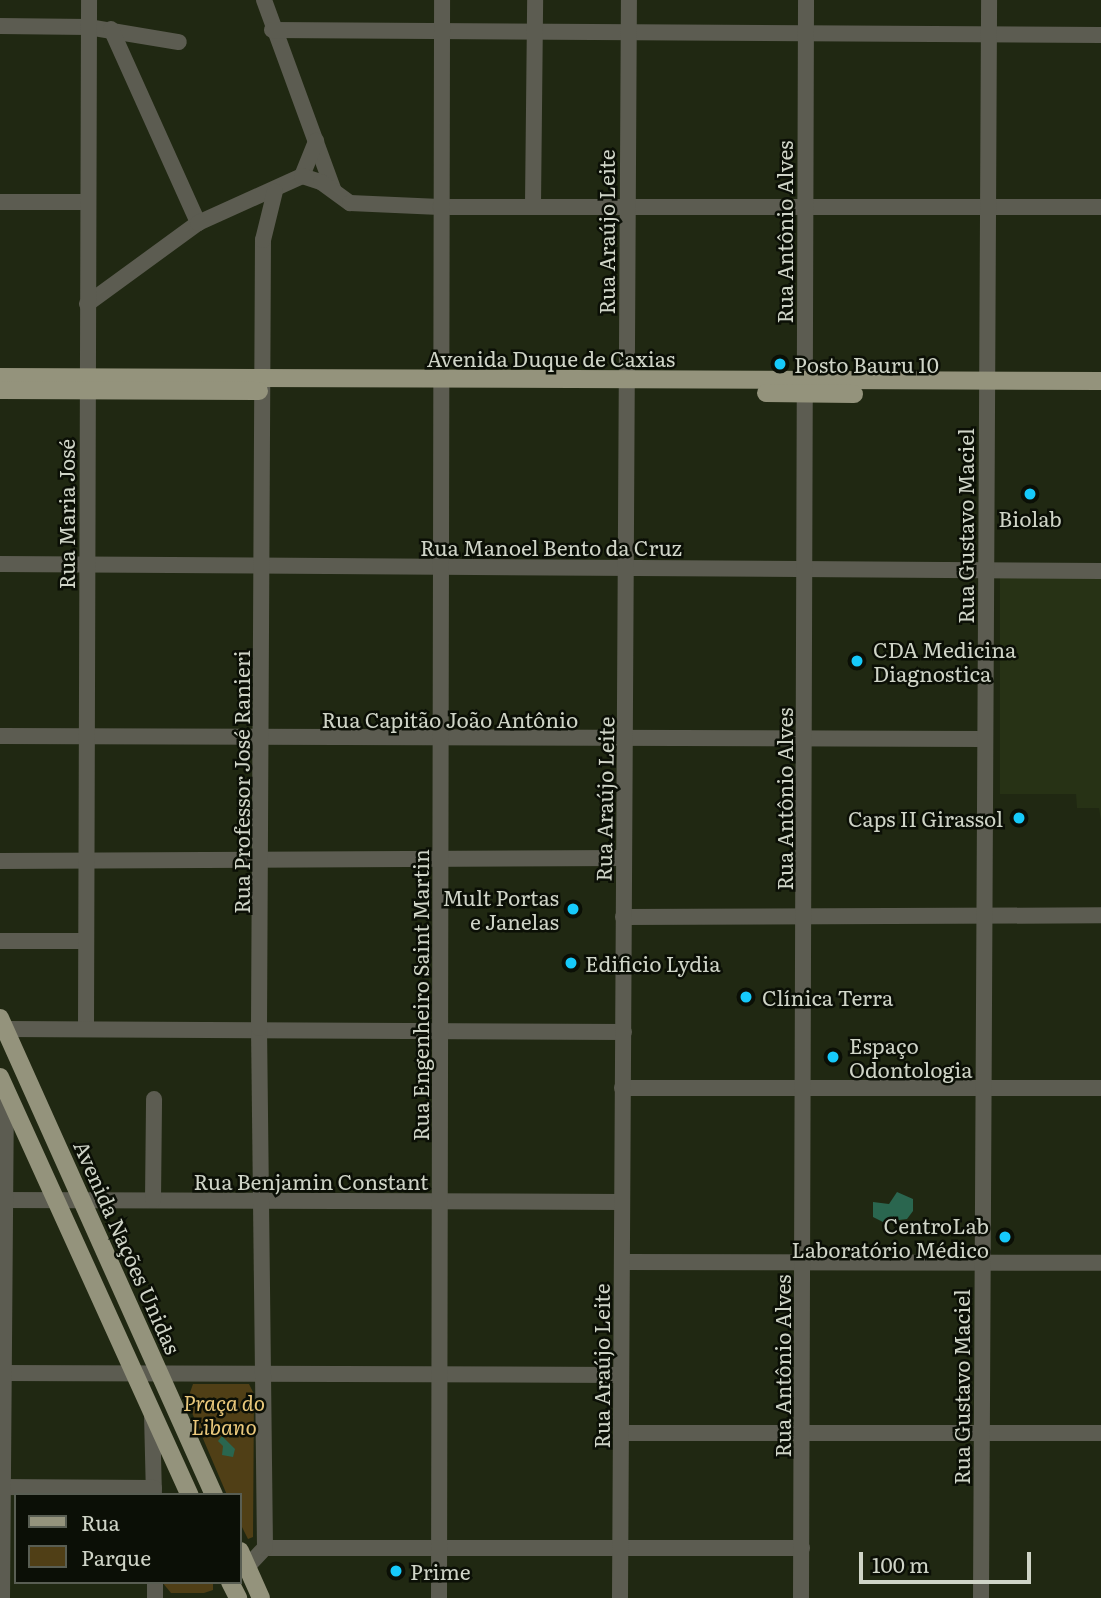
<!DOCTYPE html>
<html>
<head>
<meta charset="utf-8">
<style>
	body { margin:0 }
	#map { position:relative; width:1101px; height:1598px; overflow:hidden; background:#202812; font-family:Literata,serif }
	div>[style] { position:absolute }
	.built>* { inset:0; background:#273215 }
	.green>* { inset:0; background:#503f16 }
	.water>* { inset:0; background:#2a664f }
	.minor>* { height:16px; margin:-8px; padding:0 8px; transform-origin:8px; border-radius:8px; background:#5c5c51 }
	.major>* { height:18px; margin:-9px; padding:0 9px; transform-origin:9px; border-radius:9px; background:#94937c }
	.dots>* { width:19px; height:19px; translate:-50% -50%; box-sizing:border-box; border:4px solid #0b0f06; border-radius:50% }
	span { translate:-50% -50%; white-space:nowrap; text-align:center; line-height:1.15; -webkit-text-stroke:5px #0b0f06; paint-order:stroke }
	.street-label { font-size:21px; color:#cfd4c7 }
	.poi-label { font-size:21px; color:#cfd4c7 }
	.left { translate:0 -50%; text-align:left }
	.right { translate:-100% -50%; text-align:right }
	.park-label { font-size:21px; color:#eac87b; font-style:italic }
	.legend { position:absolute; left:14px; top:1493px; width:228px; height:91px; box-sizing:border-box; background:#0b0f06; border:2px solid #595e53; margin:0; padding:9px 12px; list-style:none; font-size:21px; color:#cfd4c7 }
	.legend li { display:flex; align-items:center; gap:14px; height:35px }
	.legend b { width:35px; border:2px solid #595e53 }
	.scale { position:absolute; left:859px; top:1552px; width:172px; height:32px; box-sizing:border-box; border:4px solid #cfd4c7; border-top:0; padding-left:9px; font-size:21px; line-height:24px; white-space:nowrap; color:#cfd4c7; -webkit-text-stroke:5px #0b0f06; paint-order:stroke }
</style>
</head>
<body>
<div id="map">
	<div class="built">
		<i style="clip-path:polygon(1000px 578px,1101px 578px,1101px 821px,1099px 808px,1077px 808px,1076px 794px,1000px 794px)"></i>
	</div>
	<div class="green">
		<i style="clip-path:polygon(193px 1384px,249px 1384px,254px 1394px,253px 1537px,248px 1539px,240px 1523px,240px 1495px,227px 1495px,187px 1401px)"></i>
		<i style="clip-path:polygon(162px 1582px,213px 1582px,213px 1590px,204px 1593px,171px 1593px)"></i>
	</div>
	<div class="water">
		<i style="clip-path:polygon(897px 1192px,913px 1199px,913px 1211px,907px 1219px,883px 1222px,873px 1217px,873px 1202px,889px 1204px)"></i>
		<i style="clip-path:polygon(222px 1436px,235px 1449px,233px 1457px,222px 1455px,223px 1446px,218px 1441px)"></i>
	</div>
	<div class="minor">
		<i style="left:264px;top:0;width:203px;rotate:69.9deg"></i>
		<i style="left:0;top:26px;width:88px;rotate:0.7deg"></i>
		<i style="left:88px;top:27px;width:92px;rotate:9.4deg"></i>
		<i style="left:111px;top:29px;width:213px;rotate:65.8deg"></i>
		<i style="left:272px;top:30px;width:829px;rotate:0.35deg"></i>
		<i style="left:302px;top:176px;width:38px;rotate:-68deg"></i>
		<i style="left:0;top:202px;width:88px"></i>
		<i style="left:533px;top:205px;width:205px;rotate:-89.4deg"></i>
		<i style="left:87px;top:304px;width:137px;rotate:-36.1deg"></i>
		<i style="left:198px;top:223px;width:114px;rotate:-24.3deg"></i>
		<i style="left:302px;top:176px;width:20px;rotate:18deg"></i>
		<i style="left:321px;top:182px;width:36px;rotate:36deg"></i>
		<i style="left:350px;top:203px;width:90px;rotate:2.5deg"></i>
		<i style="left:440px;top:207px;width:661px"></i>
		<i style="left:0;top:564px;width:1101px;rotate:0.36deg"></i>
		<i style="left:0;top:736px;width:984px;rotate:0.17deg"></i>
		<i style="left:0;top:861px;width:624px;rotate:-0.28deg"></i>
		<i style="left:623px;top:917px;width:478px;rotate:-0.2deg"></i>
		<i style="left:0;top:941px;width:85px"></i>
		<i style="left:86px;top:1027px;width:1027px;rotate:-89.83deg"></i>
		<i style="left:5px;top:1029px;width:619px;rotate:0.28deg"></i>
		<i style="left:622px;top:1088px;width:479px"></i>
		<i style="left:0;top:1200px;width:622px;rotate:0.18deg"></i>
		<i style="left:153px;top:1200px;width:101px;rotate:-89.4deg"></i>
		<i style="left:622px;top:1262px;width:479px;rotate:0.1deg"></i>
		<i style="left:0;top:1373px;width:620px;rotate:0.18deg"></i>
		<i style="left:152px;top:1414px;width:81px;rotate:88.6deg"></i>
		<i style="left:622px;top:1433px;width:479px"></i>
		<i style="left:0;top:1487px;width:154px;rotate:0.4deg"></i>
		<i style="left:265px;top:1548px;width:537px"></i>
		<i style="left:247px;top:1567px;width:26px;rotate:-47deg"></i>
		<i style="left:265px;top:1548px;width:520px;rotate:-90.66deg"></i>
		<i style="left:259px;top:1028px;width:788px;rotate:-89.71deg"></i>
		<i style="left:263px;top:240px;width:50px;rotate:-76.2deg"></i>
		<i style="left:155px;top:1582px;width:16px;rotate:90deg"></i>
		<i style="left:2px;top:1598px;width:509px;rotate:-89.55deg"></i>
		<i style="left:439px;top:1598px;width:1598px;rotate:-89.89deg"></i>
		<i style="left:620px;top:1598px;width:1598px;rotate:-89.68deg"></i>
		<i style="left:801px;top:1598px;width:1598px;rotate:-89.82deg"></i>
		<i style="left:981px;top:1598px;width:1598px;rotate:-89.71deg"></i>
	</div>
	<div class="major">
		<i style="left:0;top:377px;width:1101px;rotate:0.21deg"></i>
		<i style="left:0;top:390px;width:259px;rotate:0.2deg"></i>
		<i style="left:766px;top:393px;width:88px;rotate:0.7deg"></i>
		<i style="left:0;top:1018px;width:523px;rotate:65.84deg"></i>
		<i style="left:0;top:1077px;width:459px;rotate:65.6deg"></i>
		<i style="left:240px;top:1551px;width:51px;rotate:65.9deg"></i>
		<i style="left:230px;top:1582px;width:18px;rotate:63deg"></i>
	</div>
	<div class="dots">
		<i style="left:780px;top:364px;background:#16cafb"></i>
		<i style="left:1030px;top:494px;background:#16cafb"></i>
		<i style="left:857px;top:661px;background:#16cafb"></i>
		<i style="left:1019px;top:818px;background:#16cafb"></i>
		<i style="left:573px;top:909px;background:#16cafb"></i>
		<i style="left:571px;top:963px;background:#16cafb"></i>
		<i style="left:746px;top:997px;background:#16cafb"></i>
		<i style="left:833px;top:1057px;background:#16cafb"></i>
		<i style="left:1005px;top:1237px;background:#16cafb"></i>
		<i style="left:396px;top:1571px;background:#16cafb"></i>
	</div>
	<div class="street-label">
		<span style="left:606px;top:232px;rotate:-90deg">Rua Araújo Leite</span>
		<span style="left:784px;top:232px;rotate:-90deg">Rua Antônio Alves</span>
		<span style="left:551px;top:358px">Avenida Duque de Caxias</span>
		<span style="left:66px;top:514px;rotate:-90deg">Rua Maria José</span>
		<span style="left:965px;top:526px;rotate:-90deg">Rua Gustavo Maciel</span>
		<span style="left:551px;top:547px">Rua Manoel Bento da Cruz</span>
		<span style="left:450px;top:719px">Rua Capitão João Antônio</span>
		<span style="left:241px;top:782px;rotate:-90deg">Rua Professor José Ranieri</span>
		<span style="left:604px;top:799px;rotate:-89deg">Rua Araújo Leite</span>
		<span style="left:784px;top:799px;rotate:-90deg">Rua Antônio Alves</span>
		<span style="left:420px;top:995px;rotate:-90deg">Rua Engenheiro Saint Martin</span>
		<span style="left:311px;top:1181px">Rua Benjamin Constant</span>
		<span style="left:128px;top:1247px;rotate:66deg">Avenida Nações Unidas</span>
		<span style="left:601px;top:1366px;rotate:-90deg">Rua Araújo Leite</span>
		<span style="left:782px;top:1366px;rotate:-90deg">Rua Antônio Alves</span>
		<span style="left:961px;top:1387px;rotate:-90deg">Rua Gustavo Maciel</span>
	</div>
	<div class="poi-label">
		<span class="left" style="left:794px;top:364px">Posto Bauru 10</span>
		<span style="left:1030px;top:518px">Biolab</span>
		<span class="left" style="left:873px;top:661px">CDA Medicina<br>Diagnostica</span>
		<span class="right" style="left:1003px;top:818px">Caps II Girassol</span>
		<span class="right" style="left:559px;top:909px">Mult Portas<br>e Janelas</span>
		<span class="left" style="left:585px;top:963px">Edificio Lydia</span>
		<span class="left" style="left:762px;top:997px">Clínica Terra</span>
		<span class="left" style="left:849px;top:1057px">Espaço<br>Odontologia</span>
		<span class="right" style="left:989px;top:1237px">CentroLab<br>Laboratório Médico</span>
		<span class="left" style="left:410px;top:1571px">Prime</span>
	</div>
	<div class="park-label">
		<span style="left:224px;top:1414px">Praça do<br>Libano</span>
	</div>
	<ul class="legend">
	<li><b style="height:9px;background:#94937c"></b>Rua</li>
	<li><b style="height:19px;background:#503f16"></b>Parque</li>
	</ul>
	<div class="scale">100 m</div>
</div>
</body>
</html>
